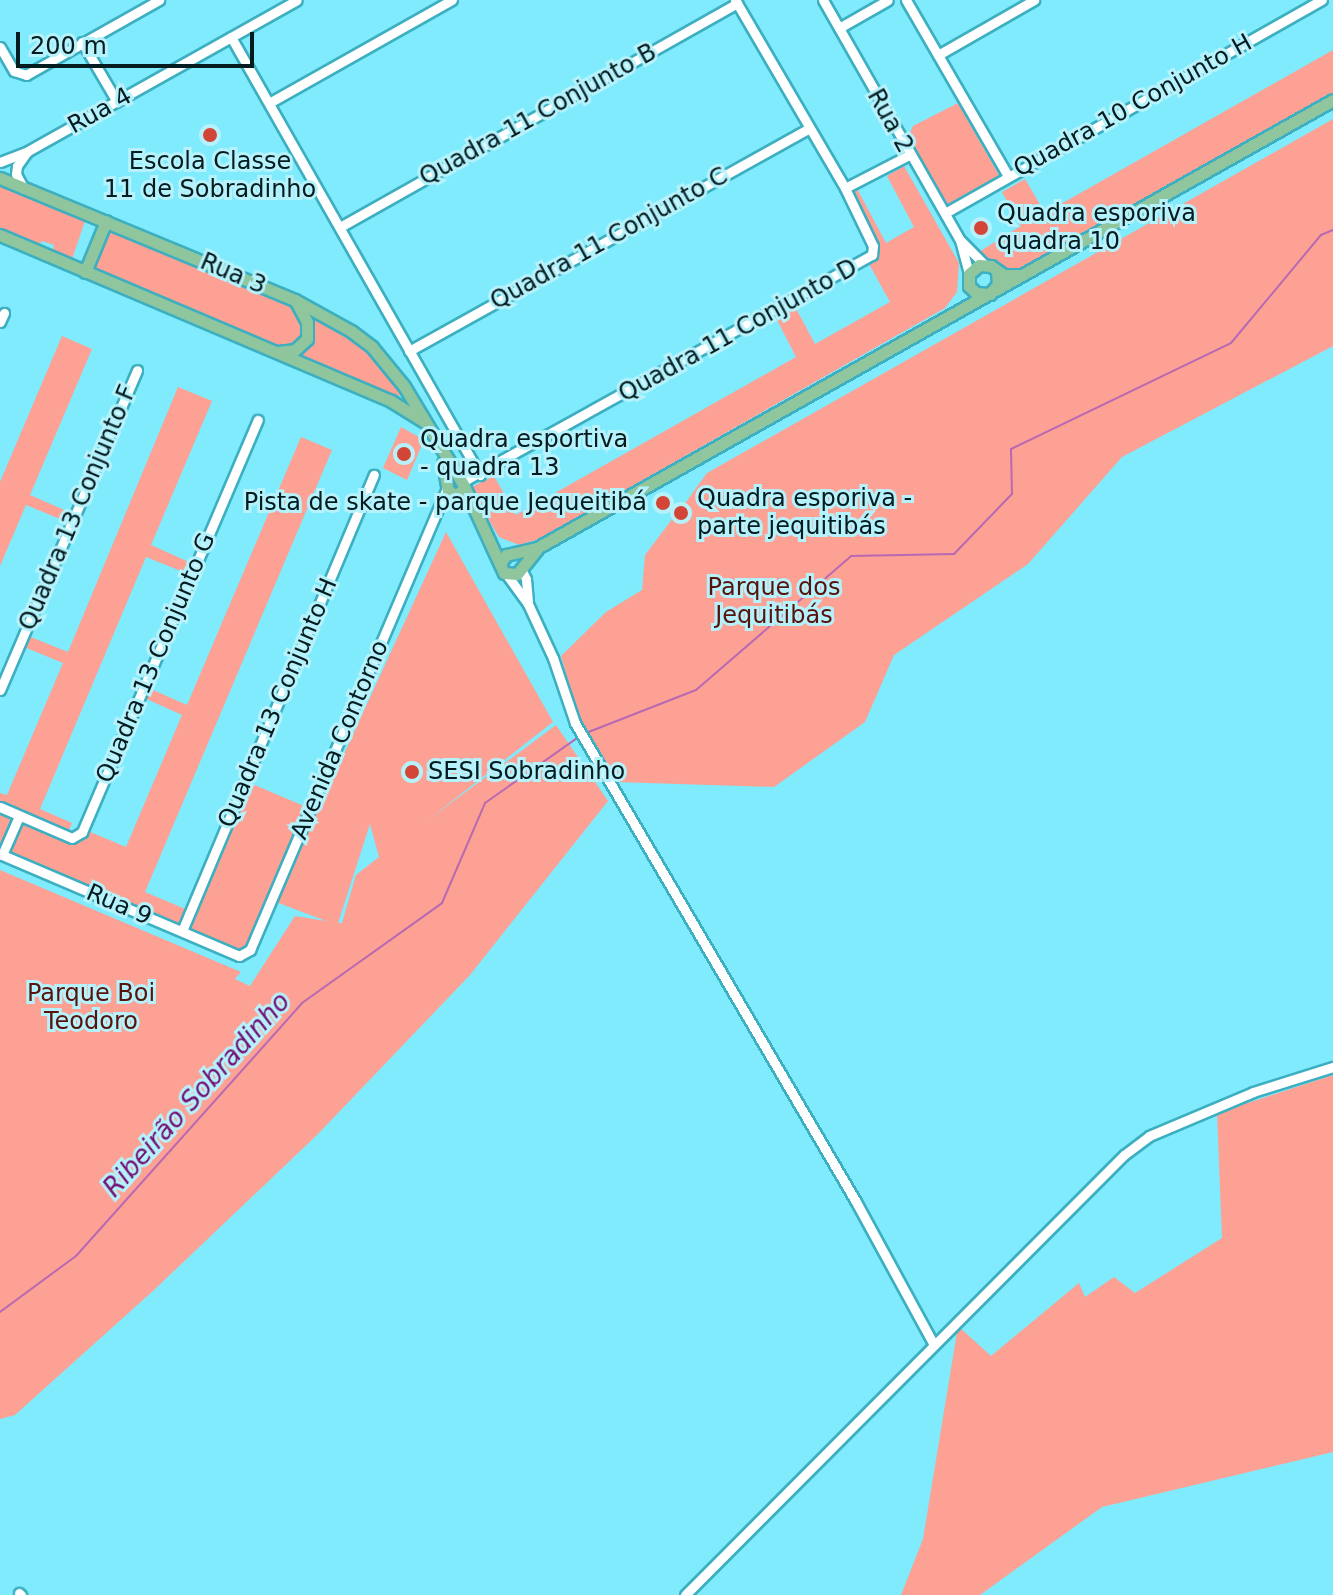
<!DOCTYPE html>
<html>
<head>
<meta charset="utf-8">
<style>
	body { margin:0 }
	#map { position:relative; width:1333px; height:1595px; overflow:hidden; background:#7febfd; font-family:"DejaVu Sans",sans-serif }
	div>[style] { position:absolute }
	.green>* { inset:0; background:#fca193 }
	.stream>* { height:2px; margin:-1px; padding:0 1px; transform-origin:1px; border-radius:1px; background:#b869b3 }
	.roads { filter:drop-shadow(2px 0 #3cafc0) drop-shadow(-2px 0 #3cafc0) drop-shadow(0 2px #3cafc0) drop-shadow(0 -2px #3cafc0) }
	.minor>* { height:9px; margin:-4.5px; padding:0 4.5px; transform-origin:4.5px; border-radius:4.5px; background:#fff }
	.major>* { height:11px; margin:-5.5px; padding:0 5.5px; transform-origin:5.5px; border-radius:5.5px; background:#8fc69d }
	.dots>* { width:22px; height:22px; translate:-50% -50%; box-sizing:border-box; border:4px solid #b6f2fc; border-radius:50% }
	span { translate:-50% -50%; white-space:nowrap; text-align:center; line-height:1.15; -webkit-text-stroke:6px #b6f2fc; paint-order:stroke }
	.street-label { font-size:24px; color:#041b1f }
	.poi-label { font-size:24px; color:#041b1f }
	.left { translate:0 -50%; text-align:left }
	.right { translate:-100% -50%; text-align:right }
	.park-label { font-size:24px; color:#58130c }
	.water-label { font-size:26px; color:#751072; font-style:italic }
	.scale { position:absolute; left:16px; top:32px; width:238px; height:36px; box-sizing:border-box; border:4px solid #041b1f; border-top:0; padding-left:10px; font-size:24px; line-height:28px; white-space:nowrap; color:#041b1f; -webkit-text-stroke:6px #b6f2fc; paint-order:stroke }
</style>
</head>
<body>
<div id="map">
	<div class="green">
		<i style="clip-path:polygon(1333px 50px,1333px 94px,1025px 273px,1014px 274px,987px 263px,977px 253px,1021px 226px,1002px 192px,1025px 179px,1045px 213px)"></i>
		<i style="clip-path:polygon(958px 103px,1000px 177px,948px 208px,907px 139px,913px 126px)"></i>
		<i style="clip-path:polygon(1333px 119px,1333px 346px,1122px 457px,1028px 564px,894px 655px,865px 722px,774px 787px,616px 782px,577px 713px,561px 656px,606px 612px,642px 590px,645px 555px,673px 518px,669px 511px,686px 502px,707px 473px)"></i>
		<i style="clip-path:polygon(904px 166px,959px 263px,957px 292px,945px 308px,539px 539px,519px 545px,499px 537px,470px 488px,494px 476px,516px 515px,796px 357px,773px 312px,792px 301px,815px 344px,890px 302px,868px 262px,873px 253px,845px 188px,854px 183px,886px 243px,914px 227px,887px 176px)"></i>
		<i style="clip-path:polygon(0 185px,85px 221px,72px 259px,53px 251px,54px 245px,42px 241px,39px 245px,0 228px)"></i>
		<i style="clip-path:polygon(106px 221px,295px 300px,372px 347px,401px 394px,391px 401px,85px 272px)"></i>
		<i style="clip-path:polygon(62px 336px,92px 349px,30px 495px,69px 512px,65px 521px,26px 505px,0 566px,0 482px)"></i>
		<i style="clip-path:polygon(178px 387px,212px 401px,151px 545px,191px 563px,186px 573px,146px 557px,40px 809px,72px 823px,67px 835px,83px 829px,126px 847px,182px 715px,140px 696px,144px 686px,187px 705px,301px 437px,332px 450px,145px 892px,190px 911px,245px 781px,311px 809px,244px 954px,0 854px,0 793px,7px 795px,63px 663px,24px 647px,28px 636px,68px 652px)"></i>
		<i style="clip-path:polygon(401px 427px,424px 440px,407px 480px,383px 468px)"></i>
		<i style="clip-path:polygon(evenodd,446px 532px,553px 722px,428px 820px,556px 725px,608px 801px,470px 975px,317px 1135px,154px 1290px,15px 1415px,0 1419px,0 870px,241px 972px,235px 979px,250px 986px,295px 916px,326px 921px,276px 902px,446px 532px,370px 824px,379px 857px,356px 875px,342px 923px,338px 923px,370px 824px)"></i>
		<i style="clip-path:polygon(1333px 1075px,1333px 1452px,1102px 1507px,980px 1595px,901px 1595px,923px 1539px,958px 1326px,991px 1356px,1079px 1283px,1085px 1297px,1114px 1277px,1135px 1293px,1222px 1238px,1217px 1113px)"></i>
	</div>
	<div class="stream">
		<i style="left:586px;top:733px;width:118px;rotate:-21.4deg"></i>
		<i style="left:696px;top:690px;width:205px;rotate:-40.8deg"></i>
		<i style="left:851px;top:556px;width:103px;rotate:-1.1deg"></i>
		<i style="left:954px;top:554px;width:83px;rotate:-46deg"></i>
		<i style="left:1012px;top:494px;width:45px;rotate:-91.3deg"></i>
		<i style="left:1011px;top:449px;width:244px;rotate:-25.7deg"></i>
		<i style="left:1231px;top:343px;width:141px;rotate:-50.2deg"></i>
		<i style="left:1321px;top:235px;width:13px;rotate:-23deg"></i>
		<i style="left:0;top:1312px;width:94px;rotate:-36.4deg"></i>
		<i style="left:76px;top:1256px;width:339px;rotate:-48.2deg"></i>
		<i style="left:302px;top:1003px;width:172px;rotate:-35.5deg"></i>
		<i style="left:442px;top:903px;width:109px;rotate:-66.7deg"></i>
		<i style="left:485px;top:803px;width:116px;rotate:-35.2deg"></i>
	</div>
	<div class="roads">
		<div class="minor">
			<i style="left:823px;top:0;width:276px;rotate:60.3deg"></i>
			<i style="left:960px;top:240px;width:35px;rotate:75deg"></i>
			<i style="left:906px;top:0;width:203px;rotate:59.9deg"></i>
			<i style="left:839px;top:28px;width:56px;rotate:-29.7deg"></i>
			<i style="left:231px;top:37px;width:504px;rotate:60.38deg"></i>
			<i style="left:82px;top:42px;width:69px;rotate:59.7deg"></i>
			<i style="left:0;top:47px;width:28px;rotate:60deg"></i>
			<i style="left:14px;top:71px;width:13px;rotate:18deg"></i>
			<i style="left:26px;top:75px;width:153px;rotate:-29.4deg"></i>
			<i style="left:938px;top:55px;width:111px;rotate:-29.8deg"></i>
			<i style="left:269px;top:103px;width:210px;rotate:-29.4deg"></i>
			<i style="left:0;top:162px;width:30px;rotate:-21deg"></i>
			<i style="left:28px;top:151px;width:308px;rotate:-29.3deg"></i>
			<i style="left:845px;top:188px;width:72px;rotate:-27.3deg"></i>
			<i style="left:24px;top:189px;width:17px;rotate:-118deg"></i>
			<i style="left:16px;top:174px;width:8px;rotate:-83deg"></i>
			<i style="left:17px;top:166px;width:16px;rotate:-55deg"></i>
			<i style="left:945px;top:213px;width:433px;rotate:-29.5deg"></i>
			<i style="left:340px;top:227px;width:456px;rotate:-29.4deg"></i>
			<i style="left:961px;top:241px;width:33px;rotate:45deg"></i>
			<i style="left:0;top:322px;width:10px;rotate:-66deg"></i>
			<i style="left:409px;top:351px;width:458px;rotate:-29.1deg"></i>
			<i style="left:462px;top:482px;width:469px;rotate:-29deg"></i>
			<i style="left:872px;top:255px;width:9px;rotate:-84deg"></i>
			<i style="left:873px;top:246px;width:64px;rotate:-115.8deg"></i>
			<i style="left:845px;top:188px;width:218px;rotate:-120.3deg"></i>
			<i style="left:521px;top:569px;width:11px;rotate:63deg"></i>
			<i style="left:526px;top:579px;width:25px;rotate:85deg"></i>
			<i style="left:507px;top:575px;width:36px;rotate:54deg"></i>
			<i style="left:528px;top:604px;width:60px;rotate:65.2deg"></i>
			<i style="left:553px;top:658px;width:69px;rotate:71.3deg"></i>
			<i style="left:575px;top:723px;width:553px;rotate:59.59deg"></i>
			<i style="left:855px;top:1200px;width:163px;rotate:61.4deg"></i>
			<i style="left:0;top:690px;width:348px;rotate:-66.8deg"></i>
			<i style="left:0;top:807px;width:78px;rotate:23.3deg"></i>
			<i style="left:72px;top:838px;width:12px;rotate:-31deg"></i>
			<i style="left:82px;top:832px;width:448px;rotate:-66.9deg"></i>
			<i style="left:0;top:854px;width:260px;rotate:23.1deg"></i>
			<i style="left:239px;top:956px;width:13px;rotate:-29deg"></i>
			<i style="left:250px;top:950px;width:502px;rotate:-66.91deg"></i>
			<i style="left:2px;top:855px;width:43px;rotate:-66.4deg"></i>
			<i style="left:182px;top:931px;width:495px;rotate:-67.2deg"></i>
			<i style="left:19px;top:1593px;width:3px;rotate:45deg"></i>
			<i style="left:685px;top:1595px;width:622px;rotate:-45.07deg"></i>
			<i style="left:1124px;top:1155px;width:31px;rotate:-37deg"></i>
			<i style="left:1149px;top:1136px;width:113px;rotate:-22.9deg"></i>
			<i style="left:1253px;top:1092px;width:84px;rotate:-17.4deg"></i>
		</div>
		<div class="major">
			<i style="left:0;top:178px;width:319px;rotate:22.5deg"></i>
			<i style="left:295px;top:300px;width:64px;rotate:29deg"></i>
			<i style="left:351px;top:331px;width:26px;rotate:37deg"></i>
			<i style="left:372px;top:347px;width:50px;rotate:50.6deg"></i>
			<i style="left:404px;top:386px;width:114px;rotate:59deg"></i>
			<i style="left:463px;top:484px;width:98px;rotate:65.3deg"></i>
			<i style="left:504px;top:573px;width:13px;rotate:4deg"></i>
			<i style="left:517px;top:574px;width:32px;rotate:-51deg"></i>
			<i style="left:0;top:235px;width:425px;rotate:23deg"></i>
			<i style="left:391px;top:401px;width:38px;rotate:32deg"></i>
			<i style="left:997px;top:271px;width:13px;rotate:86deg"></i>
			<i style="left:998px;top:284px;width:13px;rotate:129deg"></i>
			<i style="left:990px;top:294px;width:14px;rotate:-176deg"></i>
			<i style="left:976px;top:293px;width:10px;rotate:-135deg"></i>
			<i style="left:969px;top:286px;width:12px;rotate:-90deg"></i>
			<i style="left:969px;top:274px;width:13px;rotate:-42deg"></i>
			<i style="left:979px;top:265px;width:12px;rotate:5deg"></i>
			<i style="left:991px;top:266px;width:16px;rotate:35deg"></i>
			<i style="left:1004px;top:275px;width:17px"></i>
			<i style="left:85px;top:272px;width:55px;rotate:-67.6deg"></i>
			<i style="left:278px;top:352px;width:17px;rotate:-7deg"></i>
			<i style="left:295px;top:350px;width:16px;rotate:-43deg"></i>
			<i style="left:307px;top:339px;width:17px;rotate:-90deg"></i>
			<i style="left:307px;top:322px;width:24px;rotate:-118deg"></i>
			<i style="left:443px;top:463px;width:28px;rotate:80deg"></i>
			<i style="left:448px;top:491px;width:9px;rotate:27deg"></i>
			<i style="left:456px;top:495px;width:9px;rotate:-36deg"></i>
			<i style="left:500px;top:564px;width:11px;rotate:-56deg"></i>
			<i style="left:506px;top:555px;width:32px;rotate:-13deg"></i>
			<i style="left:537px;top:548px;width:913px;rotate:-29.37deg"></i>
		</div>
	</div>
	<div class="dots">
		<i style="left:210px;top:135px;background:#d34637"></i>
		<i style="left:981px;top:228px;background:#d34637"></i>
		<i style="left:404px;top:454px;background:#d34637"></i>
		<i style="left:663px;top:503px;background:#d34637"></i>
		<i style="left:681px;top:513px;background:#d34637"></i>
		<i style="left:412px;top:772px;background:#d34637"></i>
	</div>
	<div class="street-label">
		<span style="left:1133px;top:106px;rotate:-29deg">Quadra 10 Conjunto H</span>
		<span style="left:100px;top:111px;rotate:-29deg">Rua 4</span>
		<span style="left:538px;top:115px;rotate:-29deg">Quadra 11 Conjunto B</span>
		<span style="left:890px;top:121px;rotate:61deg">Rua 2</span>
		<span style="left:609px;top:239px;rotate:-29deg">Quadra 11 Conjunto C</span>
		<span style="left:233px;top:274px;rotate:23deg">Rua 3</span>
		<span style="left:738px;top:331px;rotate:-29deg">Quadra 11 Conjunto D</span>
		<span style="left:78px;top:508px;rotate:-67deg">Quadra 13 Conjunto F</span>
		<span style="left:156px;top:658px;rotate:-67deg">Quadra 13 Conjunto G</span>
		<span style="left:278px;top:703px;rotate:-67deg">Quadra 13 Conjunto H</span>
		<span style="left:340px;top:740px;rotate:-67deg">Avenida Contorno</span>
		<span style="left:119px;top:905px;rotate:23deg">Rua 9</span>
	</div>
	<div class="poi-label">
		<span style="left:210px;top:176px">Escola Classe<br>11 de Sobradinho</span>
		<span class="left" style="left:997px;top:228px">Quadra esporiva<br>quadra 10</span>
		<span class="left" style="left:420px;top:454px">Quadra esportiva<br>- quadra 13</span>
		<span class="left" style="left:697px;top:513px">Quadra esporiva -<br>parte jequitibás</span>
		<span class="right" style="left:647px;top:503px">Pista de skate - parque Jequeitibá</span>
		<span class="left" style="left:428px;top:772px">SESI Sobradinho</span>
	</div>
	<div class="park-label">
		<span style="left:774px;top:602px">Parque dos<br>Jequitibás</span>
		<span style="left:91px;top:1008px">Parque Boi<br>Teodoro</span>
	</div>
	<div class="water-label">
		<span style="left:197px;top:1095px;rotate:-48deg">Ribeirão Sobradinho</span>
	</div>
	<div class="scale">200 m</div>
</div>
</body>
</html>
